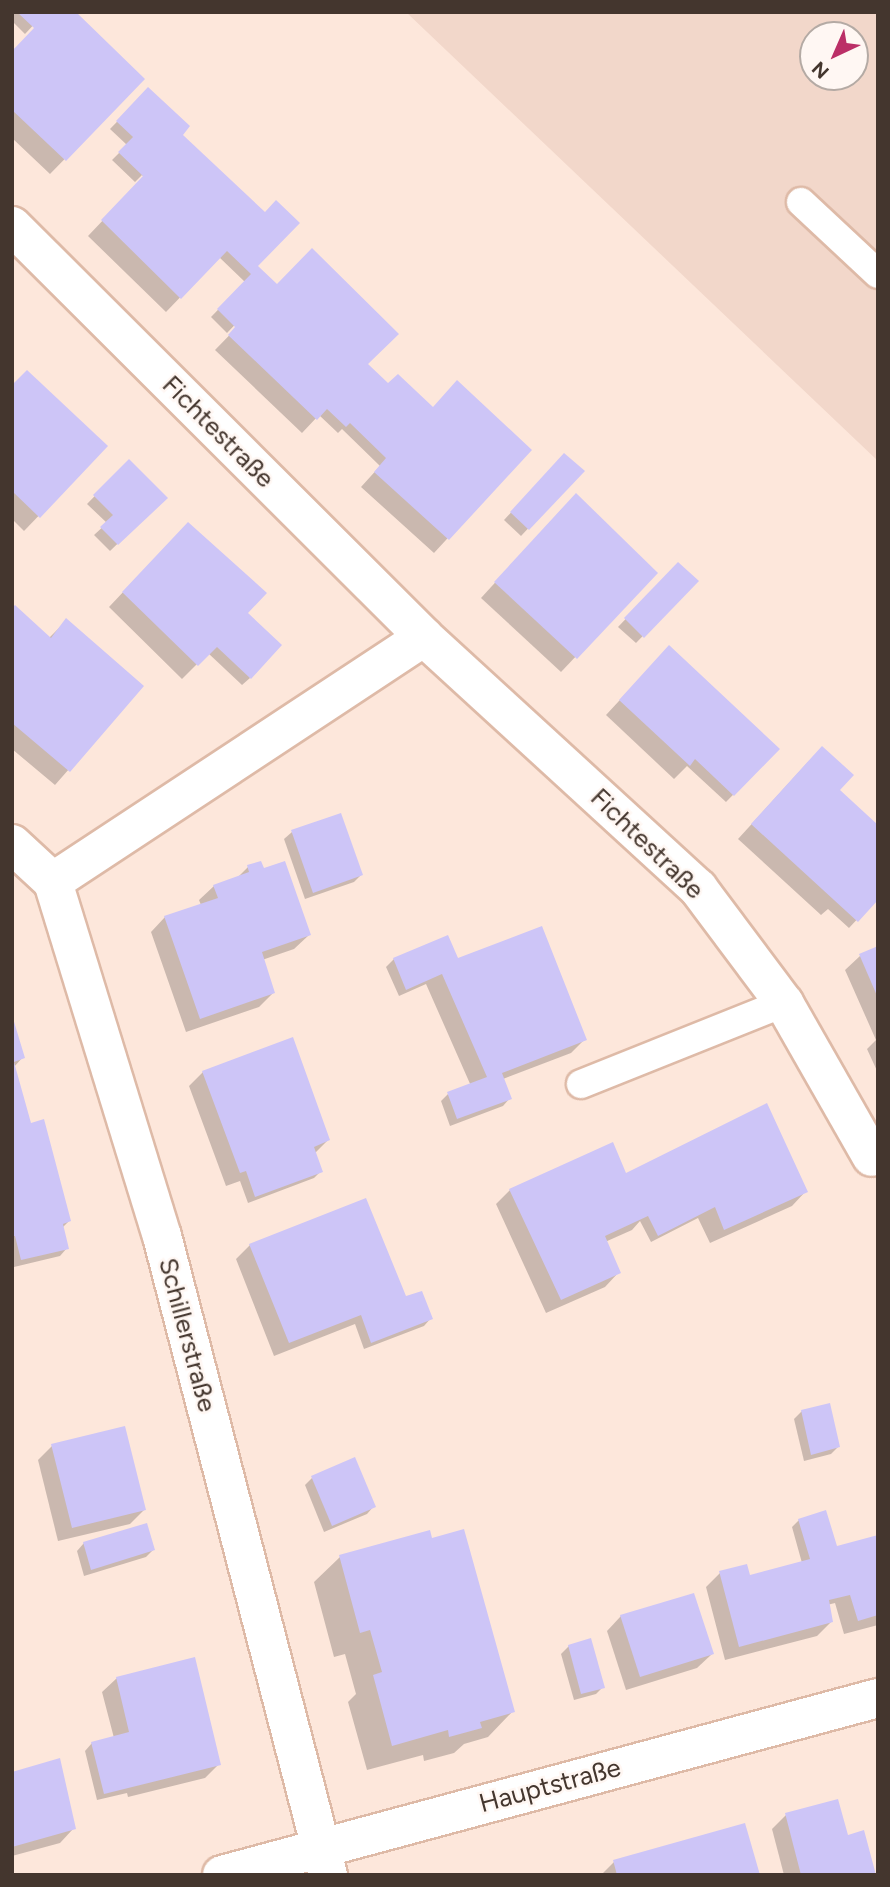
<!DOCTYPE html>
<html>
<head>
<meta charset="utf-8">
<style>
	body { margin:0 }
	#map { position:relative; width:890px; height:1887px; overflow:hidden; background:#fde7db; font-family:Figtree,sans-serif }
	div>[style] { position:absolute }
	.built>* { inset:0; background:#f2d7ca }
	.shadow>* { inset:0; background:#0003 }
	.building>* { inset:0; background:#cdc5f7 }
	.roads { filter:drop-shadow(2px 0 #debaa7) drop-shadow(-2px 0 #debaa7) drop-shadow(0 2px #debaa7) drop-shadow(0 -2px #debaa7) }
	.lane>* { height:28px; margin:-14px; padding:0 14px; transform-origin:14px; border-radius:14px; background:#fff }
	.street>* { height:38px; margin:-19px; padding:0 19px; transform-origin:19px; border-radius:19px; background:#fff }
	.secondary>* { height:38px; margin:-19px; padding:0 19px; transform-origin:19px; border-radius:19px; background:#fff }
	span { translate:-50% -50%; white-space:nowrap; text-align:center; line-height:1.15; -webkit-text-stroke:5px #fff7f3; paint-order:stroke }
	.street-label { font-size:26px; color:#44362e }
	.frame { position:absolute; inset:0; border:14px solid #44362e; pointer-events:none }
	.north { position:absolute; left:799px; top:21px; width:70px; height:70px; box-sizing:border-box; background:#fff7f3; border:2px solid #b4aaa4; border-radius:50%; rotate:224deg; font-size:19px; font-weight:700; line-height:28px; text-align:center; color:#44362e }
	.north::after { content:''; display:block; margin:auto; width:24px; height:32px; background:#bb2f67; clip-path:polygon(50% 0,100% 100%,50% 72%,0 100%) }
</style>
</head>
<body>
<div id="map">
	<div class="built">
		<i style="clip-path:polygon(evenodd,406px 12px,878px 12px,878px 461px,406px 12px,813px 35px,855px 35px,855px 77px,813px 77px,813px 35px)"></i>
	</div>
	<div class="shadow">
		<i style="clip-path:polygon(12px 12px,46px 12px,143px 79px,50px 174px,12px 138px,12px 53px,43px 20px,40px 18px,25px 34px,12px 21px)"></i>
		<i style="clip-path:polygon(148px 90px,146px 171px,388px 386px,433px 409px,529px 450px,434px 553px,361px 487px,380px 466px,342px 429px,338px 433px,319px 415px,302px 433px,215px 350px,253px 311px,250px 309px,227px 333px,211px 317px,245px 282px,219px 257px,166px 312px,88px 236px,144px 177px,142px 175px,135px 182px,112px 160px,127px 145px,110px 129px)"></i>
		<i style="clip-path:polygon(12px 387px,105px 447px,24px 531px,12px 519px)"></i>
		<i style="clip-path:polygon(565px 455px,582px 471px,521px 536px,504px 520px)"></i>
		<i style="clip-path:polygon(129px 461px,165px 498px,110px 551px,94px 535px,107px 523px,87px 504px)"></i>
		<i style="clip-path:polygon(562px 509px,655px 573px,561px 672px,481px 598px)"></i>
		<i style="clip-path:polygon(174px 538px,234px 626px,250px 678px,242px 685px,208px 653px,182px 679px,109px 607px)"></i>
		<i style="clip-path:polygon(678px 564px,696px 581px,636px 643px,618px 627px)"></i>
		<i style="clip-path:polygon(12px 610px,49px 638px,66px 621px,142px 686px,55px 785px,12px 749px)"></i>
		<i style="clip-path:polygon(655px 662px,778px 749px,726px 802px,687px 766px,674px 779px,606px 715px)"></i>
		<i style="clip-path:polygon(808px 762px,838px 790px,878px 897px,849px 928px,828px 909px,821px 915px,738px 839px)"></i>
		<i style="clip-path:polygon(292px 832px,361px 875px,354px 882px,305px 899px,284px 839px)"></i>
		<i style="clip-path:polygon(248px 867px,309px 935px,294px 949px,262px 960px,273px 993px,259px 1007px,186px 1032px,151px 932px,165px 917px,201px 905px,199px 900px,214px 886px,237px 878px)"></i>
		<i style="clip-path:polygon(878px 948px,878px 1073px,867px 1049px,876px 1040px,845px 970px,860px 956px)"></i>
		<i style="clip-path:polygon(456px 957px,585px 1039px,571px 1053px,503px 1079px,510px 1098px,503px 1106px,450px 1126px,441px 1101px,448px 1094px,471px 1086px,426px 984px,399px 996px,386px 967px,394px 959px)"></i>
		<i style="clip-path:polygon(12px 1019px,23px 1057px,14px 1067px,29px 1122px,69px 1221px,62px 1228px,67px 1248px,60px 1256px,14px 1267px)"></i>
		<i style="clip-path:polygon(203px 1072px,328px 1140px,315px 1153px,321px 1171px,314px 1178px,248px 1203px,240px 1181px,226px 1186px,189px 1086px)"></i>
		<i style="clip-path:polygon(767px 1105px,806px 1191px,792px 1206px,710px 1243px,698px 1218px,651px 1242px,640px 1221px,632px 1230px,605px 1242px,619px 1272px,605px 1287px,546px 1313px,496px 1204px,510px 1190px,626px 1174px)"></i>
		<i style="clip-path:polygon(250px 1245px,404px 1296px,431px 1318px,424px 1326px,364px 1349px,355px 1324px,274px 1356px,236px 1259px)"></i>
		<i style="clip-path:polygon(802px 1411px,838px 1447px,831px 1454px,804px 1461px,794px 1419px)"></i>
		<i style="clip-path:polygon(52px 1446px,144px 1510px,130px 1524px,58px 1541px,38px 1460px)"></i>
		<i style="clip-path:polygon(312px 1478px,374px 1506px,367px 1514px,324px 1532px,305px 1485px)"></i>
		<i style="clip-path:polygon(799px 1520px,835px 1550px,878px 1537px,878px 1625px,844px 1634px,835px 1603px,827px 1605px,831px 1622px,817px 1636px,725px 1660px,706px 1587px,720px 1573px,749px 1577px,802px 1563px,792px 1527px)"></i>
		<i style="clip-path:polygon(84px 1543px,154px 1549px,146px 1557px,84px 1576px,77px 1551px)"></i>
		<i style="clip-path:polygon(340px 1557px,513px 1711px,488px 1737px,464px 1744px,454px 1753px,424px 1761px,423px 1755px,367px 1770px,348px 1702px,356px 1694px,345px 1654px,334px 1657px,314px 1582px)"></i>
		<i style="clip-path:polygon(621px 1616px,712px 1654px,697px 1668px,626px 1690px,607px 1631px)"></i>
		<i style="clip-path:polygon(569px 1646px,603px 1687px,596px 1694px,574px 1700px,561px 1654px)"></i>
		<i style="clip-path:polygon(117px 1678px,219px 1764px,205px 1778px,128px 1797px,127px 1793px,97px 1800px,85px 1751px,92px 1743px,114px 1738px,102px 1692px)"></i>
		<i style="clip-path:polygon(12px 1774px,74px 1828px,60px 1843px,12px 1856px)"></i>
		<i style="clip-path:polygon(786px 1815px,846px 1837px,874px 1875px,784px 1875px,772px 1829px)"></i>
		<i style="clip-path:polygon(614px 1862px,758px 1875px,601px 1875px)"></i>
	</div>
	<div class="building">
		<i style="clip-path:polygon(17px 12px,76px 12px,145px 79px,66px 161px,12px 110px,12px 51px,34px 28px)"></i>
		<i style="clip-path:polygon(148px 87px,190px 126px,183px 135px,265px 212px,276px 200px,300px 223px,258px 266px,277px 284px,312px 248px,399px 334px,368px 364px,388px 383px,398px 374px,433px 407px,457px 380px,532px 450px,449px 540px,374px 472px,386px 458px,350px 423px,346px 427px,327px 409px,317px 420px,228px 335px,235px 327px,217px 309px,251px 274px,227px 251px,181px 299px,101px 220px,143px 176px,118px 152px,133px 137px,116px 121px)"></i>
		<i style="clip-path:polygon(27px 370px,108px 446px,40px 518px,12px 491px,12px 385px)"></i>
		<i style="clip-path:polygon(564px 453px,585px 471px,529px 530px,510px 512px)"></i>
		<i style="clip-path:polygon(129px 459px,168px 498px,118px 545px,100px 527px,113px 515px,93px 495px)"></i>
		<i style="clip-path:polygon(576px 493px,658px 573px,577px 659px,494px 582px)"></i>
		<i style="clip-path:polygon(188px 522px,267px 593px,248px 613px,282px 645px,251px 679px,217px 647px,198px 666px,122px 592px)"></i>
		<i style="clip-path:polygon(678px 562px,699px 581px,644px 638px,624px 618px)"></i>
		<i style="clip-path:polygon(15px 605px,51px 638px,66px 618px,144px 686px,70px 772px,12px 723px,12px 608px)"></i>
		<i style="clip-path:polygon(669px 645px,780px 749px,734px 796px,695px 759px,690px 766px,619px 700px)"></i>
		<i style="clip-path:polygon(822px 746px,854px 775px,840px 790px,878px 825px,878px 900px,858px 922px,751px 824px)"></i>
		<i style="clip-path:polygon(341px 813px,363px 875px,313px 893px,291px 830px)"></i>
		<i style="clip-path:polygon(261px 861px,264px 868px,285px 861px,311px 935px,262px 952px,275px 993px,200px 1019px,164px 916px,218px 898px,213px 885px,249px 872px,247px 865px)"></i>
		<i style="clip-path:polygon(542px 926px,587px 1040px,502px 1073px,512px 1099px,457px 1119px,447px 1092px,487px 1077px,442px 974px,406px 990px,393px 958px,448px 935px,458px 958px)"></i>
		<i style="clip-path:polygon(878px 946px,878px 998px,859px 954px)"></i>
		<i style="clip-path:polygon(12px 1015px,25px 1058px,14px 1062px,31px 1123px,44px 1119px,71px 1221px,63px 1224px,69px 1249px,21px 1260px,15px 1236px,12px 1236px)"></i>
		<i style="clip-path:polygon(293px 1037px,330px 1140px,314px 1147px,323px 1172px,255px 1197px,246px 1171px,240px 1173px,202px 1071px)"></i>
		<i style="clip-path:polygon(767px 1103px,808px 1192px,724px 1230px,715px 1207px,658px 1236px,648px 1216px,605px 1236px,621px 1273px,561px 1300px,509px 1189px,613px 1142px,626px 1173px)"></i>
		<i style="clip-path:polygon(366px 1198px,406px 1296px,422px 1291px,433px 1319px,371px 1343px,361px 1315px,289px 1343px,249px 1244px)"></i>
		<i style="clip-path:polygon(830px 1403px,840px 1447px,811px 1455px,801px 1410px)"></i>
		<i style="clip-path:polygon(125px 1426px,146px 1510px,72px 1528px,51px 1444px)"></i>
		<i style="clip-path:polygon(355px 1457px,376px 1507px,332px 1526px,311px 1476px)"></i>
		<i style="clip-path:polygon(826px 1510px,837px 1546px,878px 1535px,878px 1615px,858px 1621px,850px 1595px,829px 1600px,833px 1622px,739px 1647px,719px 1571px,747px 1564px,750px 1575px,810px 1559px,798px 1519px)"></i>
		<i style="clip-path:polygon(147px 1523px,155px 1550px,91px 1570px,83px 1542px)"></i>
		<i style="clip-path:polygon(464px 1529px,515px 1712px,480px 1722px,482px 1728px,449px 1737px,448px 1730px,392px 1746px,373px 1675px,382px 1672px,370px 1630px,360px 1633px,339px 1555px,430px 1530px,432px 1538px)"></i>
		<i style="clip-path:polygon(694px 1593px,714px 1654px,640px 1677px,620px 1615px)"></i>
		<i style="clip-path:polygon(591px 1638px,605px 1688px,581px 1694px,568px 1645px)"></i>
		<i style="clip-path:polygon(195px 1657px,221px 1765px,104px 1794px,91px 1742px,129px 1732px,116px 1677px)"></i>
		<i style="clip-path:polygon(60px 1758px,76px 1829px,12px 1847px,12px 1772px)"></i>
		<i style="clip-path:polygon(838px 1799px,848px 1835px,864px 1830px,876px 1875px,801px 1875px,785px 1813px)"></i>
		<i style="clip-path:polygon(745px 1823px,760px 1875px,617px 1875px,613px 1860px)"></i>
	</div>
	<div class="roads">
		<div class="lane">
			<i style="left:801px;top:202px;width:105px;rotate:43.1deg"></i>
			<i style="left:581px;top:1084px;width:219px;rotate:-21.8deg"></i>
		</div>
		<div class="street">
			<i style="left:12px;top:226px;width:582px;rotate:44.93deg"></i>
			<i style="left:424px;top:637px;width:445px;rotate:146.6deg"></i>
			<i style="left:424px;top:637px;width:372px;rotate:42.5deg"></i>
			<i style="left:698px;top:888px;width:144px;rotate:53.2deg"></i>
			<i style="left:784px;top:1003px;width:177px;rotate:60.3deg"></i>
			<i style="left:12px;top:844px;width:56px;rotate:42.8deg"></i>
			<i style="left:53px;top:882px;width:370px;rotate:72.9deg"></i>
			<i style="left:162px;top:1236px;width:660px;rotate:75.44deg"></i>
		</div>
		<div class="secondary">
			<i style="left:222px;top:1875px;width:679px;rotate:-15.1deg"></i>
		</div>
	</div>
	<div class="street-label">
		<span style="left:218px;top:432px;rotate:45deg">Fichtestraße</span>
		<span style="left:647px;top:844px;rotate:44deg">Fichtestraße</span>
		<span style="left:187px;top:1335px;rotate:75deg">Schillerstraße</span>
		<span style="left:550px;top:1786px;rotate:-15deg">Hauptstraße</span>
	</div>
	<div class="frame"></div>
	<div class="north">N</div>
</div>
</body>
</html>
